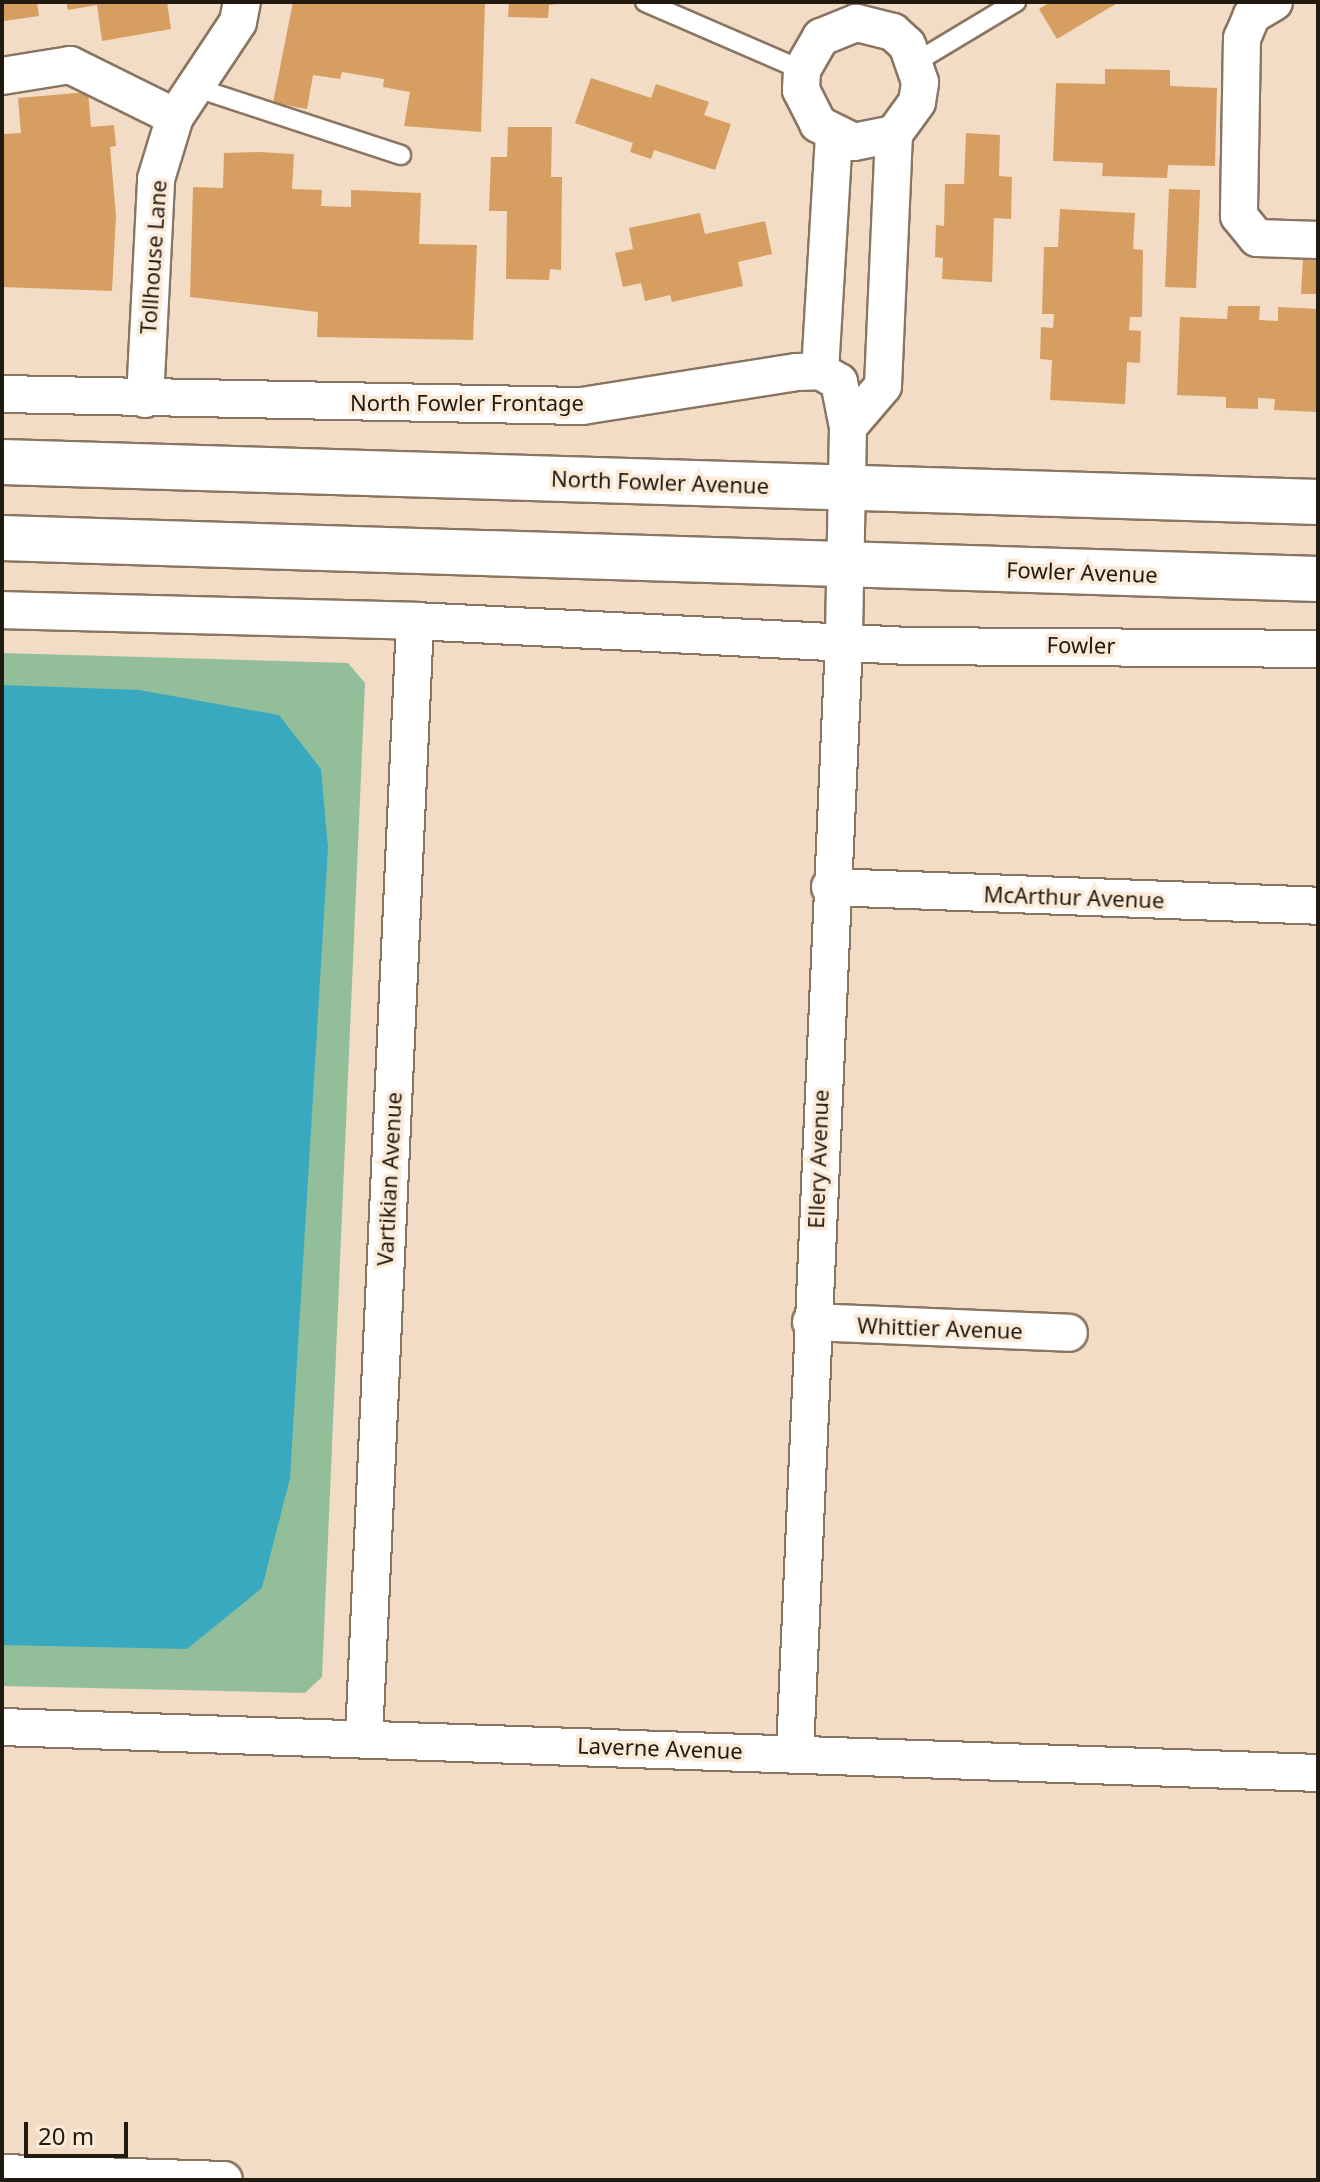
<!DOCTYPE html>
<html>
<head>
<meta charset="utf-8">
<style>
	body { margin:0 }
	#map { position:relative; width:1320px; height:2182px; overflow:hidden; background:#f2dcc5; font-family:"Noto Sans",sans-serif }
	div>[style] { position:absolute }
	.green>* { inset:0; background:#92bf99 }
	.water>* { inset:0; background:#39a9c0 }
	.building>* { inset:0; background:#d69e60 }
	.roads { filter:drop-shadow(2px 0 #897561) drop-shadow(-2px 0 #897561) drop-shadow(0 2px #897561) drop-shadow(0 -2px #897561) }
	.service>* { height:18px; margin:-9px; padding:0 9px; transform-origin:9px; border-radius:9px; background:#fff }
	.minor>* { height:36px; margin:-18px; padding:0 18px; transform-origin:18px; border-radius:18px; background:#fff }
	.secondary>* { height:44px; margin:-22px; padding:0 22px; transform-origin:22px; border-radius:22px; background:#fff }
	span { translate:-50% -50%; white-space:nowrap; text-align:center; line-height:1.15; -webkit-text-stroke:7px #fcead8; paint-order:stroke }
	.street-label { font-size:22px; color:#211a11 }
	.frame { position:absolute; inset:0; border:4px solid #211a11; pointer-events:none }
	.scale { position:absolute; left:24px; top:2122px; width:104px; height:36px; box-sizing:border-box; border:4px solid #211a11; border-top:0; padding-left:10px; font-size:24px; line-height:28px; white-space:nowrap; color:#211a11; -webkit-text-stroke:6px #fcead8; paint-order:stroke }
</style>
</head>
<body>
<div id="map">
	<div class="green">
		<i style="clip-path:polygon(2px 653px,348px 663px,365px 683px,322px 1677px,305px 1693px,2px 1686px)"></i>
	</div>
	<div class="water">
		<i style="clip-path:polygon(2px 685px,139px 690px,279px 715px,321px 769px,328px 848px,290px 1478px,262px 1588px,187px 1649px,2px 1645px)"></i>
	</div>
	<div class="building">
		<i style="clip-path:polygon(2px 2px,37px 2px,39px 16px,4px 21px)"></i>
		<i style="clip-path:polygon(66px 2px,167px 2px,171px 29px,102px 41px,97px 5px,68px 10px)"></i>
		<i style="clip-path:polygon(293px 2px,485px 2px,481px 132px,404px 126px,410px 92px,383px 87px,384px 79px,342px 72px,340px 79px,313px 75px,307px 109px,273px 103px)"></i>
		<i style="clip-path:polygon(509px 2px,571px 2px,549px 5px,548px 18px,508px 17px)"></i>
		<i style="clip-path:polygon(1050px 2px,1119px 2px,1057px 39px,1039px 9px)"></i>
		<i style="clip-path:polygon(1105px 69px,1170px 70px,1170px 86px,1217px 88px,1215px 166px,1168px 165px,1167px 178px,1102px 176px,1103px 163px,1053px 161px,1056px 83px,1105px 84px)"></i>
		<i style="clip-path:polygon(591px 78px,651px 98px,656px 84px,709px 102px,704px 115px,731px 124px,715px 170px,654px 150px,651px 159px,630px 152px,633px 143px,575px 123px)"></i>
		<i style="clip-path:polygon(88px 92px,91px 127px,114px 125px,116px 146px,110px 147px,116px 216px,112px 291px,2px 287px,4px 134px,21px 133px,18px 98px)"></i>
		<i style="clip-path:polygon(508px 127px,552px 127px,551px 177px,562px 177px,561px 270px,550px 269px,549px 280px,506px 279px,507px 211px,489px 211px,491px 157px,507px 157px)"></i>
		<i style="clip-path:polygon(966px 133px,1000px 135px,999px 176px,1012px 177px,1011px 219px,994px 218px,992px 282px,942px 279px,943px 258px,935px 257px,936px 225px,944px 226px,945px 184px,964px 184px)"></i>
		<i style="clip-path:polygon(259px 152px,294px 154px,292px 189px,322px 190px,321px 206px,351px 207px,351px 190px,421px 193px,419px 244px,477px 245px,473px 340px,317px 337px,318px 312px,190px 297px,193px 187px,223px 188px,224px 153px)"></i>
		<i style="clip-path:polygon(1169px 189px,1200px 190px,1196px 288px,1165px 287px)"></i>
		<i style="clip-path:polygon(1060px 209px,1135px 213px,1133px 249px,1143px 250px,1142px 317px,1130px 317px,1129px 330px,1141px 331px,1140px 363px,1127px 362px,1125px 404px,1050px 400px,1052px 360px,1040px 359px,1041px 327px,1053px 328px,1054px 314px,1042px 314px,1044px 247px,1058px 247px)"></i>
		<i style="clip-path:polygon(700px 213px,705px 234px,765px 221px,772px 254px,738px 262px,743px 286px,672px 302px,670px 295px,645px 301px,641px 283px,623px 287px,615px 253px,633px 249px,629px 228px)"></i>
		<i style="clip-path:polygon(1303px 258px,1318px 258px,1318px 294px,1301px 294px)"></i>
		<i style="clip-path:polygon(1228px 306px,1260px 306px,1259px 320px,1278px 321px,1278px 307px,1318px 309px,1318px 412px,1274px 410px,1275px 399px,1258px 398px,1258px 409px,1226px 408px,1226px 397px,1177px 395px,1180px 317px,1227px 319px)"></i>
	</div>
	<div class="roads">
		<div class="service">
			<i style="left:645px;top:2px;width:171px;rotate:23.4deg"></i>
			<i style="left:916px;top:62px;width:117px;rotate:-31deg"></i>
			<i style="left:194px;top:87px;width:218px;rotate:18.2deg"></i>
		</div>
		<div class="minor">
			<i style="left:1274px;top:2px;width:26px;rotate:149deg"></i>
			<i style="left:1252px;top:15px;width:25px;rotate:113deg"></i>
			<i style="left:1242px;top:38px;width:178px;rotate:91deg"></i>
			<i style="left:1239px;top:216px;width:28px;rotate:51deg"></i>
			<i style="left:1257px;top:238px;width:61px;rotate:1.9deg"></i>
			<i style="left:2px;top:76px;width:69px;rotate:-9.2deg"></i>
			<i style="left:70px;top:65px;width:117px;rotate:26.3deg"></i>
			<i style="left:820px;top:371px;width:235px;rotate:-86.6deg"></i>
			<i style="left:2px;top:394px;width:580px;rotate:1.19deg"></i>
			<i style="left:582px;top:406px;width:218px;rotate:-9deg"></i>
			<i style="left:797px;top:372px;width:23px;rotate:-2deg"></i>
			<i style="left:820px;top:371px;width:22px;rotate:30deg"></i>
			<i style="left:839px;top:382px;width:46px;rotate:78.7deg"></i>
			<i style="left:848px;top:427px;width:215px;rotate:91.1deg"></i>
			<i style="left:844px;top:642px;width:1112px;rotate:92.53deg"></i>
			<i style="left:145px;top:399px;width:220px;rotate:-87.1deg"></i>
			<i style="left:156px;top:179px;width:65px;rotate:-73deg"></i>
			<i style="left:175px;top:117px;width:114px;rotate:-56.4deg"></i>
			<i style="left:238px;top:22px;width:20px;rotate:-79deg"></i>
			<i style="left:848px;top:427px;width:54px;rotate:-49.5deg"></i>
			<i style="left:883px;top:386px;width:252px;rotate:-87.5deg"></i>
			<i style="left:894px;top:134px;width:39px;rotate:-54deg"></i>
			<i style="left:917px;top:102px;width:20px;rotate:-81deg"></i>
			<i style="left:920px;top:82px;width:39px;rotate:-109deg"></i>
			<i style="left:907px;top:45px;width:19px;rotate:-137deg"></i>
			<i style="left:893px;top:32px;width:38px;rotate:-166deg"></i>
			<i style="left:856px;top:23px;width:38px;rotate:158deg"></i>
			<i style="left:821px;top:37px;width:38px;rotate:120deg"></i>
			<i style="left:802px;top:70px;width:20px;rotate:93deg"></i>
			<i style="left:801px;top:90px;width:38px;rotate:63deg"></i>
			<i style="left:818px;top:124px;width:40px;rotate:26.6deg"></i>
			<i style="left:854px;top:142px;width:41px;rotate:-11.3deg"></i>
			<i style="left:2px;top:610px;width:413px;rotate:1.5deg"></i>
			<i style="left:415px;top:621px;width:490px;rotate:2.9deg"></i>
			<i style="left:904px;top:646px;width:414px;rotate:0.4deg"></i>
			<i style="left:830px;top:887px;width:488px;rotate:2.2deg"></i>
			<i style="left:811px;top:1322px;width:258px;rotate:2.4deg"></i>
			<i style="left:2px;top:1727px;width:1317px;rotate:2deg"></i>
			<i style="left:364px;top:1737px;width:1117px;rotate:-87.38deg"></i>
			<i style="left:2px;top:2173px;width:222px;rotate:1.8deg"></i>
		</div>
		<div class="secondary">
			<i style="left:2px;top:462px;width:1317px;rotate:1.74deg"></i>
			<i style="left:2px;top:538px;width:1317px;rotate:1.78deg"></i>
		</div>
	</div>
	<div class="street-label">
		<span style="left:153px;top:257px;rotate:-86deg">Tollhouse Lane</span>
		<span style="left:467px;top:403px">North Fowler Frontage</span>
		<span style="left:660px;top:482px;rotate:2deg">North Fowler Avenue</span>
		<span style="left:1082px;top:572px;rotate:2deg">Fowler Avenue</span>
		<span style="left:1081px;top:645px;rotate:1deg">Fowler</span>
		<span style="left:1074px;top:897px;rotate:2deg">McArthur Avenue</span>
		<span style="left:818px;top:1159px;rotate:-88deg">Ellery Avenue</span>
		<span style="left:389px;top:1179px;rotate:-87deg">Vartikian Avenue</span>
		<span style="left:940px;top:1328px;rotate:2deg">Whittier Avenue</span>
		<span style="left:660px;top:1748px;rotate:2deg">Laverne Avenue</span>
	</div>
	<div class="frame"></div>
	<div class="scale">20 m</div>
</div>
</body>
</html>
